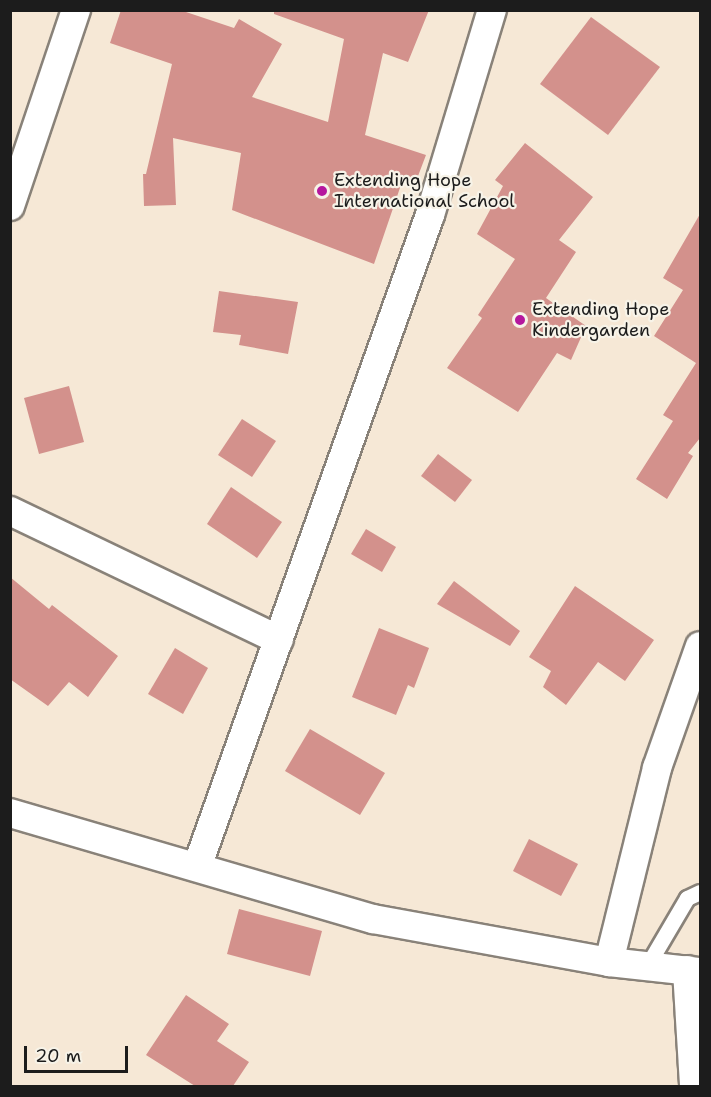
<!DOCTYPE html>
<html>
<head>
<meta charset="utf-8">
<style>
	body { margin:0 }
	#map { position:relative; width:711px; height:1097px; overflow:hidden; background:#f6e8d6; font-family:"Shantell Sans",sans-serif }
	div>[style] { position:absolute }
	.building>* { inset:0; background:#d3918c }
	.roads { filter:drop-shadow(2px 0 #898279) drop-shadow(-2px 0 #898279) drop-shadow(0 2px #898279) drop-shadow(0 -2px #898279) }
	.service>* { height:15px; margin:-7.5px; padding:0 7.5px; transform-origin:7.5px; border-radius:7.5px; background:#fff }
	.minor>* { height:28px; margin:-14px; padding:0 14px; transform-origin:14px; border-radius:14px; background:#fff }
	.dots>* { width:16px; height:16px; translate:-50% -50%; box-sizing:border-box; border:3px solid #f7f3e8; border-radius:50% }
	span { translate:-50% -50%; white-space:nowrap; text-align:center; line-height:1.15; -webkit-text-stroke:4.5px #f7f3e8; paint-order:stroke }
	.poi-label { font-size:18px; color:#1c1c1c }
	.left { translate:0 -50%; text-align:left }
	.frame { position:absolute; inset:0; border:12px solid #1c1c1c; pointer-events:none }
	.scale { position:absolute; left:24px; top:1046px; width:104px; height:27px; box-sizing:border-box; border:3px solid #1c1c1c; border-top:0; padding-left:8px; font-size:18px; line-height:21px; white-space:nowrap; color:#1c1c1c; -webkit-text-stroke:4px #f7f3e8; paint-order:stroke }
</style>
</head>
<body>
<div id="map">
	<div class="building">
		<i style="clip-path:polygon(121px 10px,180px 10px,234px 28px,239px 19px,282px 44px,252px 97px,328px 122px,344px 39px,274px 14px,274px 10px,429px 10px,408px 62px,383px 53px,365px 135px,426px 155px,415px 184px,403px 179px,374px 264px,232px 210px,241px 153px,173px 138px,176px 205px,144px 206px,143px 174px,146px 174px,172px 64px,110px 43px)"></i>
		<i style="clip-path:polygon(591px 17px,660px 67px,608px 135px,540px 84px)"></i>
		<i style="clip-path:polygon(525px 143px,593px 197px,559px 240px,576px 252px,546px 298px,586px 326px,571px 360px,557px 353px,518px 412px,447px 368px,482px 318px,478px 315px,515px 259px,477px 234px,503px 186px,495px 180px)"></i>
		<i style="clip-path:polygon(700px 214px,700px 438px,688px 453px,693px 456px,667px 499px,636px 479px,673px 421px,663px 415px,696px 363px,654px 336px,683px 290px,663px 278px)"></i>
		<i style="clip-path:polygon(219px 291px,298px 302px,288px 354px,239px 345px,241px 335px,213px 332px)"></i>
		<i style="clip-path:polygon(69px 386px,84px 442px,39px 454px,24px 398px)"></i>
		<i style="clip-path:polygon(242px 419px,276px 441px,252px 477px,218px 455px)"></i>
		<i style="clip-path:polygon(438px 454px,472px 480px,455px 502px,421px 476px)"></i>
		<i style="clip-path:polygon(231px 487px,282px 522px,257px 558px,207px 524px)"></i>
		<i style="clip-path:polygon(366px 529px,396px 547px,382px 572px,351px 554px)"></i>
		<i style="clip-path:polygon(10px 577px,49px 609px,52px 605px,118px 656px,88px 697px,69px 682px,48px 706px,10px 679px)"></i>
		<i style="clip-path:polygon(454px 581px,520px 631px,510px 646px,437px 604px)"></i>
		<i style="clip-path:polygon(575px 586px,654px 640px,625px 681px,598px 662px,566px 705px,543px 687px,551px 671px,529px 657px)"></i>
		<i style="clip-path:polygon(379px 628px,429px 648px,414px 688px,408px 685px,396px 715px,352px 697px)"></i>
		<i style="clip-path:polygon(175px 648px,208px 668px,183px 714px,148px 694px)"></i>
		<i style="clip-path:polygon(310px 729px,385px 773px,360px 815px,285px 771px)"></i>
		<i style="clip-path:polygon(529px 839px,578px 864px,561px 896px,513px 871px)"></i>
		<i style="clip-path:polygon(239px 909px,322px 931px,310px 976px,227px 954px)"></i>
		<i style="clip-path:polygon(186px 995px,229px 1024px,217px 1041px,249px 1062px,233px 1086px,195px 1086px,146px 1055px)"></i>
	</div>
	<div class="roads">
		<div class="service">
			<i style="left:647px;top:966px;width:79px;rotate:-59.5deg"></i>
			<i style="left:687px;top:898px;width:14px;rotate:-25deg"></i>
		</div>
		<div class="minor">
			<i style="left:10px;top:206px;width:207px;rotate:-71.4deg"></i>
			<i style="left:10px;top:511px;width:298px;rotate:25.6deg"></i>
			<i style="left:10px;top:813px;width:378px;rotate:16.3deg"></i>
			<i style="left:373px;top:919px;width:240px;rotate:10.3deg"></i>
			<i style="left:609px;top:962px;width:92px;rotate:6.3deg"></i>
			<i style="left:197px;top:867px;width:692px;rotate:-70.34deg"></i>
			<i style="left:430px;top:215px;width:214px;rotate:-73.2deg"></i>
			<i style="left:609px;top:962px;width:200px;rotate:-76.1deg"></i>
			<i style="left:657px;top:768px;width:129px;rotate:-70.6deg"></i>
			<i style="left:687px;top:970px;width:116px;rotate:86.5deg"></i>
		</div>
	</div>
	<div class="dots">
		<i style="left:322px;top:191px;background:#b5179e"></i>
		<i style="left:520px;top:320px;background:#b5179e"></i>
	</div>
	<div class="poi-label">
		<span class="left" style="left:334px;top:191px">Extending Hope<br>International School</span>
		<span class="left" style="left:532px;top:320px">Extending Hope<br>Kindergarden</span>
	</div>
	<div class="frame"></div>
	<div class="scale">20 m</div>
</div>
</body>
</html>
